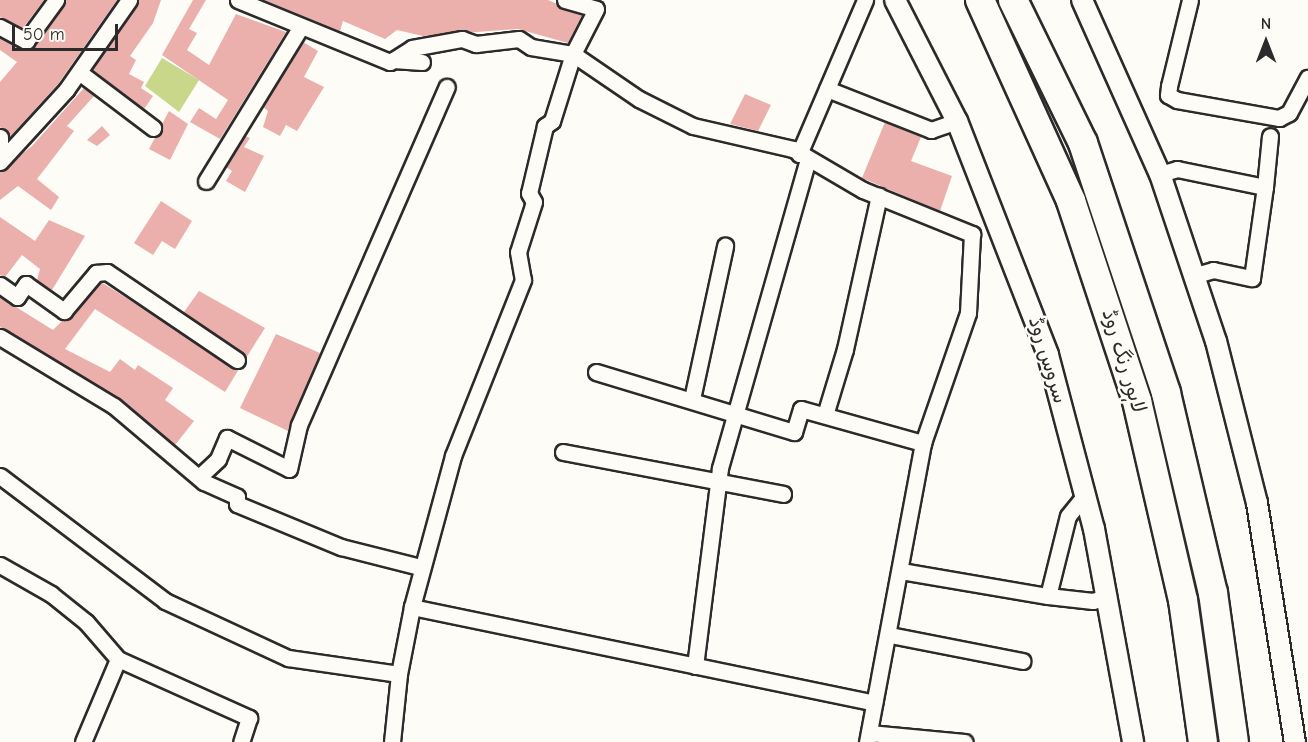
<!DOCTYPE html>
<html>
<head>
<meta charset="utf-8">
<style>
	body { margin:0 }
	#map { position:relative; width:1308px; height:742px; overflow:hidden; background:#fdfcf7; font-family:"Comic Neue","Playpen Sans Arabic",sans-serif }
	div>[style] { position:absolute }
	.green>* { inset:0; background:#c9d78a }
	.building>* { inset:0; background:#ebb0ab }
	.roads { filter:drop-shadow(2px 0 #2b2b2b) drop-shadow(-2px 0 #2b2b2b) drop-shadow(0 2px #2b2b2b) drop-shadow(0 -2px #2b2b2b) }
	.minor>* { height:15px; margin:-7.5px; padding:0 7.5px; transform-origin:7.5px; border-radius:7.5px; background:#fdfcf7 }
	.tertiary>* { height:20px; margin:-10px; padding:0 10px; transform-origin:10px; border-radius:10px; background:#fdfcf7 }
	.motorway>* { height:28px; margin:-14px; padding:0 14px; transform-origin:14px; border-radius:14px; background:#fdfcf7 }
	span { translate:-50% -50%; white-space:nowrap; text-align:center; line-height:1.15; -webkit-text-stroke:5px #fdfcf7; paint-order:stroke }
	.street-label { font-size:20px; color:#2b2b2b }
	.north { position:absolute; left:1236px; top:12px; width:60px; height:60px; -webkit-text-stroke:4px #fdfcf7; paint-order:stroke; rotate:0deg; font-size:16px; font-weight:700; line-height:24px; text-align:center; color:#2b2b2b }
	.north::after { content:''; display:block; margin:auto; width:21px; height:27px; background:#2b2b2b; clip-path:polygon(50% 0,100% 100%,50% 72%,0 100%) }
	.scale { position:absolute; left:12px; top:24px; width:106px; height:27px; box-sizing:border-box; border:3px solid #2b2b2b; border-top:0; padding-left:8px; font-size:18px; line-height:21px; white-space:nowrap; color:#2b2b2b; -webkit-text-stroke:4px #fdfcf7; paint-order:stroke }
</style>
</head>
<body>
<div id="map">
	<div class="green">
		<i style="clip-path:polygon(162px 58px,199px 80px,179px 112px,145px 86px)"></i>
	</div>
	<div class="building">
		<i style="clip-path:polygon(0 0,44px 0,23px 28px,0 17px)"></i>
		<i style="clip-path:polygon(66px 0,117px 0,58px 84px,10px 137px,0 127px,0 82px,17px 62px,0 50px,0 38px,31px 49px)"></i>
		<i style="clip-path:polygon(139px 0,161px 0,153px 23px,130px 56px,136px 60px,129px 74px,144px 82px,141px 88px,153px 96px,144px 109px,92px 70px)"></i>
		<i style="clip-path:polygon(193px 0,206px 0,189px 29px,197px 33px,187px 50px,209px 65px,236px 14px,286px 32px,220px 139px,190px 122px,199px 108px,216px 119px,228px 100px,162px 55px)"></i>
		<i style="clip-path:polygon(264px 0,548px 0,582px 15px,568px 43px,518px 29px,423px 36px,397px 30px,385px 39px,343px 21px,340px 31px)"></i>
		<i style="clip-path:polygon(303px 42px,318px 51px,304px 77px,324px 87px,297px 131px,286px 125px,280px 136px,263px 127px,268px 111px,263px 107px)"></i>
		<i style="clip-path:polygon(84px 88px,94px 96px,67px 126px,74px 131px,37px 179px,59px 197px,51px 210px,18px 186px,0 200px,0 172px,32px 146px)"></i>
		<i style="clip-path:polygon(745px 94px,771px 105px,758px 131px,730px 124px)"></i>
		<i style="clip-path:polygon(169px 111px,188px 124px,170px 160px,149px 149px)"></i>
		<i style="clip-path:polygon(885px 122px,921px 137px,911px 161px,952px 176px,940px 211px,862px 178px)"></i>
		<i style="clip-path:polygon(102px 126px,110px 135px,97px 146px,87px 140px)"></i>
		<i style="clip-path:polygon(245px 136px,250px 138px,244px 147px,264px 156px,245px 192px,226px 181px,232px 171px,226px 167px)"></i>
		<i style="clip-path:polygon(161px 201px,192px 221px,175px 249px,162px 241px,153px 255px,134px 243px)"></i>
		<i style="clip-path:polygon(0 217px,35px 241px,49px 220px,85px 236px,52px 290px,37px 280px,40px 269px,22px 255px,5px 277px,0 275px)"></i>
		<i style="clip-path:polygon(101px 282px,239px 369px,225px 392px,95px 309px,65px 349px,110px 372px,120px 359px,135px 370px,138px 365px,173px 388px,165px 400px,194px 421px,175px 445px,119px 398px,0 327px,0 297px,53px 330px)"></i>
		<i style="clip-path:polygon(199px 291px,265px 328px,246px 358px,184px 312px)"></i>
		<i style="clip-path:polygon(276px 334px,320px 353px,288px 431px,240px 408px)"></i>
	</div>
	<div class="roads">
		<div class="minor">
			<i style="left:238px;top:0;width:164px;rotate:22.2deg"></i>
			<i style="left:390px;top:62px;width:26px;rotate:-32deg"></i>
			<i style="left:412px;top:48px;width:51px;rotate:-10.2deg"></i>
			<i style="left:462px;top:39px;width:15px;rotate:20deg"></i>
			<i style="left:476px;top:44px;width:43px;rotate:-6.6deg"></i>
			<i style="left:519px;top:39px;width:14px;rotate:34deg"></i>
			<i style="left:531px;top:47px;width:43px;rotate:9.5deg"></i>
			<i style="left:573px;top:54px;width:80px;rotate:34.3deg"></i>
			<i style="left:639px;top:99px;width:60px;rotate:26.6deg"></i>
			<i style="left:693px;top:126px;width:103px;rotate:13deg"></i>
			<i style="left:793px;top:149px;width:81px;rotate:30.4deg"></i>
			<i style="left:863px;top:190px;width:118px;rotate:22deg"></i>
			<i style="left:972px;top:234px;width:79px;rotate:92.9deg"></i>
			<i style="left:968px;top:313px;width:138px;rotate:109.1deg"></i>
			<i style="left:923px;top:443px;width:304px;rotate:100.6deg"></i>
			<i style="left:565px;top:0;width:32px;rotate:16deg"></i>
			<i style="left:596px;top:9px;width:51px;rotate:117.1deg"></i>
			<i style="left:573px;top:54px;width:70px;rotate:107.4deg"></i>
			<i style="left:552px;top:121px;width:9px;rotate:144deg"></i>
			<i style="left:545px;top:126px;width:69px;rotate:103.4deg"></i>
			<i style="left:529px;top:193px;width:10px;rotate:61deg"></i>
			<i style="left:534px;top:202px;width:52px;rotate:107.7deg"></i>
			<i style="left:518px;top:252px;width:28px;rotate:80deg"></i>
			<i style="left:523px;top:280px;width:189px;rotate:111.7deg"></i>
			<i style="left:453px;top:456px;width:156px;rotate:105.2deg"></i>
			<i style="left:412px;top:607px;width:472px;rotate:11.7deg"></i>
			<i style="left:1190px;top:0;width:89px;rotate:103.7deg"></i>
			<i style="left:1169px;top:86px;width:9px;rotate:96deg"></i>
			<i style="left:1168px;top:95px;width:10px;rotate:29deg"></i>
			<i style="left:1177px;top:100px;width:104px;rotate:10deg"></i>
			<i style="left:1279px;top:118px;width:11px;rotate:-27deg"></i>
			<i style="left:1289px;top:113px;width:40px;rotate:-62deg"></i>
			<i style="left:0;top:27px;width:30px;rotate:28deg"></i>
			<i style="left:26px;top:41px;width:51px;rotate:-53.8deg"></i>
			<i style="left:393px;top:60px;width:29px;rotate:4deg"></i>
			<i style="left:79px;top:72px;width:93px;rotate:37.1deg"></i>
			<i style="left:827px;top:89px;width:112px;rotate:21.5deg"></i>
			<i style="left:931px;top:130px;width:28px;rotate:-19deg"></i>
			<i style="left:0;top:137px;width:7px;rotate:90deg"></i>
			<i style="left:799px;top:154px;width:168px;rotate:-66.8deg"></i>
			<i style="left:0;top:162px;width:98px;rotate:-47.5deg"></i>
			<i style="left:66px;top:90px;width:110px;rotate:-55deg"></i>
			<i style="left:1160px;top:174px;width:18px;rotate:-16deg"></i>
			<i style="left:1177px;top:169px;width:90px;rotate:11.6deg"></i>
			<i style="left:1265px;top:187px;width:51px;rotate:-84.4deg"></i>
			<i style="left:206px;top:181px;width:180px;rotate:-58.4deg"></i>
			<i style="left:1196px;top:275px;width:18px;rotate:-16deg"></i>
			<i style="left:1213px;top:270px;width:40px;rotate:12deg"></i>
			<i style="left:1252px;top:278px;width:92px;rotate:-81.9deg"></i>
			<i style="left:0;top:285px;width:21px;rotate:35deg"></i>
			<i style="left:17px;top:297px;width:16px;rotate:-55deg"></i>
			<i style="left:26px;top:284px;width:47px;rotate:35.4deg"></i>
			<i style="left:64px;top:311px;width:50px;rotate:-49.9deg"></i>
			<i style="left:96px;top:273px;width:11px;rotate:-5deg"></i>
			<i style="left:107px;top:272px;width:157px;rotate:34.1deg"></i>
			<i style="left:0;top:337px;width:133px;rotate:31.2deg"></i>
			<i style="left:114px;top:406px;width:118px;rotate:40.2deg"></i>
			<i style="left:204px;top:482px;width:36px;rotate:24deg"></i>
			<i style="left:237px;top:497px;width:7px;rotate:90deg"></i>
			<i style="left:237px;top:504px;width:113px;rotate:22.5deg"></i>
			<i style="left:341px;top:547px;width:81px;rotate:14.2deg"></i>
			<i style="left:596px;top:372px;width:207px;rotate:16.9deg"></i>
			<i style="left:794px;top:432px;width:24px;rotate:-73deg"></i>
			<i style="left:801px;top:409px;width:127px;rotate:15.6deg"></i>
			<i style="left:692px;top:399px;width:157px;rotate:-77.8deg"></i>
			<i style="left:825px;top:415px;width:69px;rotate:-73.1deg"></i>
			<i style="left:845px;top:349px;width:157px;rotate:-77.5deg"></i>
			<i style="left:563px;top:452px;width:224px;rotate:10.8deg"></i>
			<i style="left:0;top:476px;width:207px;rotate:37.1deg"></i>
			<i style="left:165px;top:601px;width:136px;rotate:24.9deg"></i>
			<i style="left:288px;top:658px;width:112px;rotate:8.2deg"></i>
			<i style="left:399px;top:674px;width:68px;rotate:-79deg"></i>
			<i style="left:199px;top:477px;width:26px;rotate:-43deg"></i>
			<i style="left:218px;top:459px;width:23px;rotate:-67deg"></i>
			<i style="left:227px;top:438px;width:69px;rotate:26.6deg"></i>
			<i style="left:289px;top:469px;width:45px;rotate:-77.2deg"></i>
			<i style="left:299px;top:425px;width:369px;rotate:-66.4deg"></i>
			<i style="left:0;top:565px;width:59px;rotate:29.6deg"></i>
			<i style="left:51px;top:594px;width:45px;rotate:38.7deg"></i>
			<i style="left:86px;top:622px;width:49px;rotate:49.1deg"></i>
			<i style="left:118px;top:659px;width:144px;rotate:24.2deg"></i>
			<i style="left:249px;top:718px;width:25px;rotate:108deg"></i>
			<i style="left:901px;top:571px;width:149px;rotate:9.7deg"></i>
			<i style="left:1048px;top:596px;width:45px;rotate:6.3deg"></i>
			<i style="left:1093px;top:601px;width:16px;rotate:-18deg"></i>
			<i style="left:1048px;top:596px;width:82px;rotate:-76deg"></i>
			<i style="left:1068px;top:516px;width:28px;rotate:-51deg"></i>
			<i style="left:890px;top:635px;width:135px;rotate:11.1deg"></i>
			<i style="left:695px;top:666px;width:200px;rotate:-82.8deg"></i>
			<i style="left:720px;top:468px;width:321px;rotate:-74.1deg"></i>
			<i style="left:869px;top:733px;width:96px;rotate:5.4deg"></i>
			<i style="left:83px;top:742px;width:90px;rotate:-67.1deg"></i>
			<i style="left:392px;top:742px;width:68px;rotate:-84.1deg"></i>
		</div>
		<div class="tertiary">
			<i style="left:895px;top:0;width:136px;rotate:62.9deg"></i>
			<i style="left:957px;top:121px;width:251px;rotate:68.7deg"></i>
			<i style="left:1048px;top:355px;width:180px;rotate:75.2deg"></i>
			<i style="left:1094px;top:529px;width:217px;rotate:79.6deg"></i>
			<i style="left:1082px;top:0;width:191px;rotate:65.9deg"></i>
			<i style="left:1160px;top:174px;width:176px;rotate:71.5deg"></i>
			<i style="left:1216px;top:341px;width:167px;rotate:75.8deg"></i>
			<i style="left:1257px;top:503px;width:242px;rotate:81deg"></i>
		</div>
		<div class="motorway">
			<i style="left:980px;top:0;width:221px;rotate:65.6deg"></i>
			<i style="left:1071px;top:201px;width:211px;rotate:71.7deg"></i>
			<i style="left:1137px;top:401px;width:204px;rotate:77deg"></i>
			<i style="left:1183px;top:600px;width:143px;rotate:82deg"></i>
			<i style="left:1013px;top:0;width:159px;rotate:63.9deg"></i>
			<i style="left:1083px;top:143px;width:263px;rotate:71.6deg"></i>
			<i style="left:1166px;top:393px;width:205px;rotate:76.8deg"></i>
			<i style="left:1213px;top:593px;width:150px;rotate:82deg"></i>
		</div>
	</div>
	<div class="street-label">
		<span style="left:1048px;top:360px;rotate:73deg">سروس روڈ</span>
		<span style="left:1124px;top:361px;rotate:73deg">لاہور رنگ روڈ</span>
	</div>
	<div class="north">N</div>
	<div class="scale">50 m</div>
</div>
</body>
</html>
